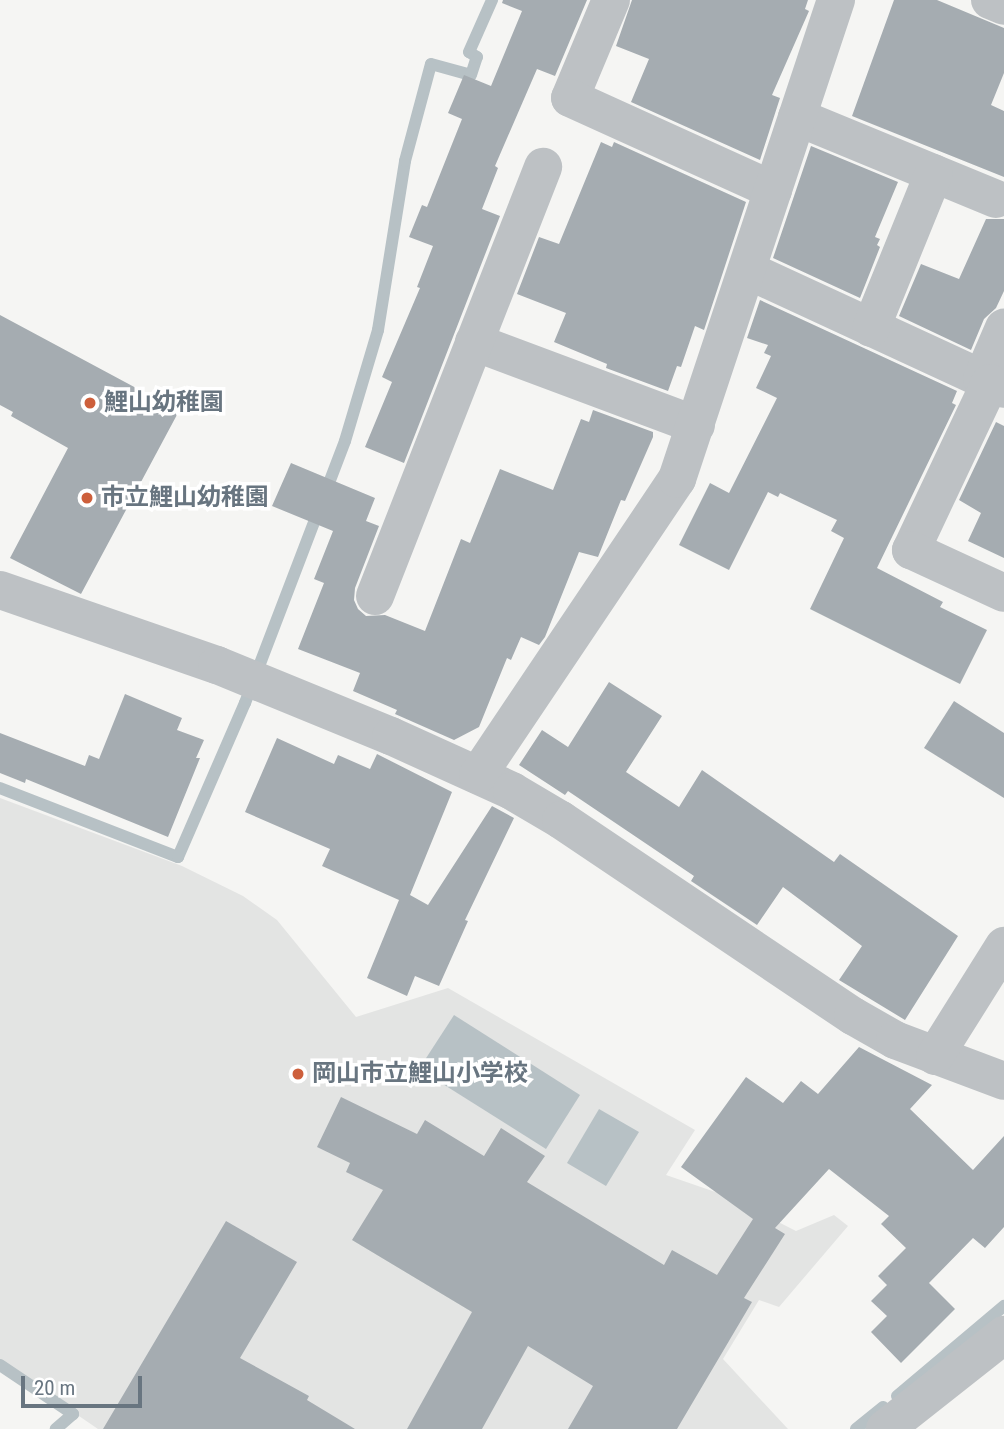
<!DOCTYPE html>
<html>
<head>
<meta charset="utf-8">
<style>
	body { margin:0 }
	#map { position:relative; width:1004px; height:1429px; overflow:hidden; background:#f5f5f3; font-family:"Roboto Condensed","Noto Sans JP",sans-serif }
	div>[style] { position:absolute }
	.built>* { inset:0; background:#e3e4e3 }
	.water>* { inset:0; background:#b7c1c5 }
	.stream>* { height:12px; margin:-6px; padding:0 6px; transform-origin:6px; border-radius:6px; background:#b7c1c5 }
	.building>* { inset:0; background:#a5acb1 }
	.street>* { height:38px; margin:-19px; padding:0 19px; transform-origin:19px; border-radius:19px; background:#bdc1c4 }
	.dots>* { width:19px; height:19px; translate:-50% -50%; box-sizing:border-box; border:4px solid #fff; border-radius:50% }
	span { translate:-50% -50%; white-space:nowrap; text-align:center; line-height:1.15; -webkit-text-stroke:7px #fff; paint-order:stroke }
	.poi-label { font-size:24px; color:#687580; font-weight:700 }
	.left { translate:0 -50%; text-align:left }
	.scale { position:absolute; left:21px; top:1376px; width:121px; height:32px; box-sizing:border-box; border:4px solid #687580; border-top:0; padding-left:9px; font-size:21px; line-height:24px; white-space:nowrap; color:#687580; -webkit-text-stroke:5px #fff; paint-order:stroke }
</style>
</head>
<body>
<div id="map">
	<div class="built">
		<i style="clip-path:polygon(0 798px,182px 866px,243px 896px,277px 920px,356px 1017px,448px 988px,695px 1130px,666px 1175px,727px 1196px,796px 1231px,834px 1215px,848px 1226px,779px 1307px,759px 1300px,723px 1359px,788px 1429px,98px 1429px,0 1362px)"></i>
	</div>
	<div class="water">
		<i style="clip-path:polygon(454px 1015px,580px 1095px,546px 1149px,419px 1069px)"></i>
		<i style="clip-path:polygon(599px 1109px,639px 1132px,606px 1186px,567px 1163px)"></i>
	</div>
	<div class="stream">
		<i style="left:0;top:788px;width:191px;rotate:21.2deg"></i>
		<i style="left:178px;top:857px;width:168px;rotate:-66.5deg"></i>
		<i style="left:245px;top:703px;width:280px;rotate:-69.1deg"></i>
		<i style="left:345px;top:441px;width:116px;rotate:-73.4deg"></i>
		<i style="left:378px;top:330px;width:171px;rotate:-80.9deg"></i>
		<i style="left:405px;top:161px;width:100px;rotate:-75deg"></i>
		<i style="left:431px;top:64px;width:41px;rotate:15.4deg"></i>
		<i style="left:471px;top:75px;width:19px;rotate:-72deg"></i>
		<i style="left:477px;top:57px;width:9px;rotate:-148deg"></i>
		<i style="left:469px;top:52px;width:57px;rotate:-66.1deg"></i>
		<i style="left:0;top:1365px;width:88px;rotate:33.9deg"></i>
		<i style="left:73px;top:1414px;width:23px;rotate:139deg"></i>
		<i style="left:897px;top:1396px;width:140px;rotate:-40.1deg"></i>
		<i style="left:856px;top:1429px;width:35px;rotate:-39deg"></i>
	</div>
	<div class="building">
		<i style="clip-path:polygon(503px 0,587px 0,555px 76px,537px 69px,495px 166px,498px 168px,482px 209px,500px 216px,404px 463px,365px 447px,392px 382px,382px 377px,420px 288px,417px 287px,433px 246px,409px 237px,422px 205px,427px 207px,462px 119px,448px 113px,464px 75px,491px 86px,522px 11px,502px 3px)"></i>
		<i style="clip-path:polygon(632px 0,808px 0,805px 9px,809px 11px,772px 95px,780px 98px,760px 160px,631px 102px,649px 59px,616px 46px)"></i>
		<i style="clip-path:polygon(894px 0,937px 0,1004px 28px,1004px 73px,991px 105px,1004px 111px,1004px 177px,852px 116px)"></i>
		<i style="clip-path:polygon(601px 142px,612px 147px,614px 142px,746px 202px,704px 330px,695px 326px,681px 367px,677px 366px,668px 391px,606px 368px,607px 364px,554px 342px,566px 313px,517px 294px,539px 237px,559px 244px)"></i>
		<i style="clip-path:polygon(811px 146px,898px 182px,875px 237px,880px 239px,877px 245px,880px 247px,860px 298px,773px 258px)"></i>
		<i style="clip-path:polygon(986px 219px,1004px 219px,1004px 291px,996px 308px,984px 319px,971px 350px,899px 316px,921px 264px,959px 279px)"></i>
		<i style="clip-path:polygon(760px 300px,957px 391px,952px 403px,956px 405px,877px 568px,943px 602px,940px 607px,987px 630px,960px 684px,810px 609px,844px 538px,831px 531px,837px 520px,780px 493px,778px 497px,768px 492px,729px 570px,679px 545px,710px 483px,729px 493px,777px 398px,756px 388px,771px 356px,764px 353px,768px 345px,747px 338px)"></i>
		<i style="clip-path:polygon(0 315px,179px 411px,81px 594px,10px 558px,68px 448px,11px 416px,13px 412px,0 405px)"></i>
		<i style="clip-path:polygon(593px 410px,653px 432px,653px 437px,625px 501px,621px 500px,598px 557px,579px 552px,545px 637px,539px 645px,521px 637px,511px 660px,507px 658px,479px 727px,454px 740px,395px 714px,397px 710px,353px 691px,360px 673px,298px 649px,324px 583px,314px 579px,333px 531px,272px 506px,291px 463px,375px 498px,366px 521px,379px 526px,355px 588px,354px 600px,358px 609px,366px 616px,385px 615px,425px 631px,461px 539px,470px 543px,500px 469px,553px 490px,581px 419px,589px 422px)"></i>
		<i style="clip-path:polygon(996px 422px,1004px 426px,1004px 558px,968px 541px,981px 513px,959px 500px)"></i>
		<i style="clip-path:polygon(609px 682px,662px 716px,626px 772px,679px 807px,702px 770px,834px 862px,840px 854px,958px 936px,905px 1020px,839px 980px,862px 946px,783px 887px,757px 925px,691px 881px,694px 876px,568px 791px,565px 795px,519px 765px,542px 730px,568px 747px)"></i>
		<i style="clip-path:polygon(125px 694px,182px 718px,177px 730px,204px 740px,196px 758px,200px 758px,168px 837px,26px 779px,25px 783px,0 773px,0 733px,85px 766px,89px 755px,99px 759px)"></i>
		<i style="clip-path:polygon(954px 701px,1004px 733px,1004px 798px,924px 748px)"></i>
		<i style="clip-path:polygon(277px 738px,334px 764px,338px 755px,370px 769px,377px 754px,452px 792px,410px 895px,428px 905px,492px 806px,514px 818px,465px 920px,468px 921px,439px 986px,415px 976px,407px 996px,367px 978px,399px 900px,322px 866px,330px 849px,245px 812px)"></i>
		<i style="clip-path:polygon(859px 1047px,932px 1085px,910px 1109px,973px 1170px,1004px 1136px,1004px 1227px,985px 1248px,973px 1238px,929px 1283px,955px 1309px,901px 1363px,871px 1332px,887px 1316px,871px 1301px,887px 1285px,878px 1276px,906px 1248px,881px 1224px,889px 1216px,829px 1169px,775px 1228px,785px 1234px,744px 1298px,752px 1302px,677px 1429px,568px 1429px,593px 1386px,528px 1346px,482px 1429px,407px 1429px,472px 1312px,352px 1240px,383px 1190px,346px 1172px,350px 1163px,317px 1147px,341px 1097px,417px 1134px,425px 1120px,484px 1156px,501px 1128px,545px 1156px,527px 1182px,664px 1265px,672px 1250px,717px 1275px,753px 1219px,681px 1167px,746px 1077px,783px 1103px,801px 1081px,818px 1094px)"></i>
		<i style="clip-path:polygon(226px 1221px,297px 1262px,240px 1358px,309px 1396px,307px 1400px,355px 1429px,103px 1429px)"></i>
	</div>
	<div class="street">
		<i style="left:611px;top:0;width:106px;rotate:112.7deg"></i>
		<i style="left:570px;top:98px;width:223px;rotate:24.4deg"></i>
		<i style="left:990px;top:0;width:15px;rotate:23deg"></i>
		<i style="left:797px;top:117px;width:215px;rotate:22.4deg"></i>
		<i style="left:747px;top:270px;width:283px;rotate:24.8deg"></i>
		<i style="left:871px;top:328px;width:167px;rotate:-67.9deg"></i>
		<i style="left:474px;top:342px;width:237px;rotate:20.5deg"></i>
		<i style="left:982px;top:379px;width:56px;rotate:-66.7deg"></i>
		<i style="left:990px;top:383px;width:185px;rotate:115.3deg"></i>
		<i style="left:911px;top:550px;width:102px;rotate:24.8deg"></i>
		<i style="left:0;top:590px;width:230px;rotate:19.1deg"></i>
		<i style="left:217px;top:665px;width:188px;rotate:22.2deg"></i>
		<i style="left:391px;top:736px;width:133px;rotate:24.4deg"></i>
		<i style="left:512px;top:791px;width:57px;rotate:30.6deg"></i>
		<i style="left:561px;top:820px;width:352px;rotate:33.9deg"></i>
		<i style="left:853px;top:1016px;width:48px;rotate:29.7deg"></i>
		<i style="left:895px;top:1040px;width:116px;rotate:20.6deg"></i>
		<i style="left:375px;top:596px;width:461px;rotate:-68.6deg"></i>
		<i style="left:478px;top:775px;width:357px;rotate:-56.1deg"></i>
		<i style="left:677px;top:479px;width:505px;rotate:-71.64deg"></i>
		<i style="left:935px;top:1056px;width:130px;rotate:-57.9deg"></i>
		<i style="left:885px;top:1429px;width:152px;rotate:-38.3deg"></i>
	</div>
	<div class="dots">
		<i style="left:90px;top:403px;background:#cd5f3b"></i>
		<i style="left:87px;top:498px;background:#cd5f3b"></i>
		<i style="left:298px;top:1074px;background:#cd5f3b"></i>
	</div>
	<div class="poi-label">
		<span class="left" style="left:104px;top:403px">鯉山幼稚園</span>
		<span class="left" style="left:101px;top:498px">市立鯉山幼稚園</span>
		<span class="left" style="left:312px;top:1074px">岡山市立鯉山小学校</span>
	</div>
	<div class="scale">20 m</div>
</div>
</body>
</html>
